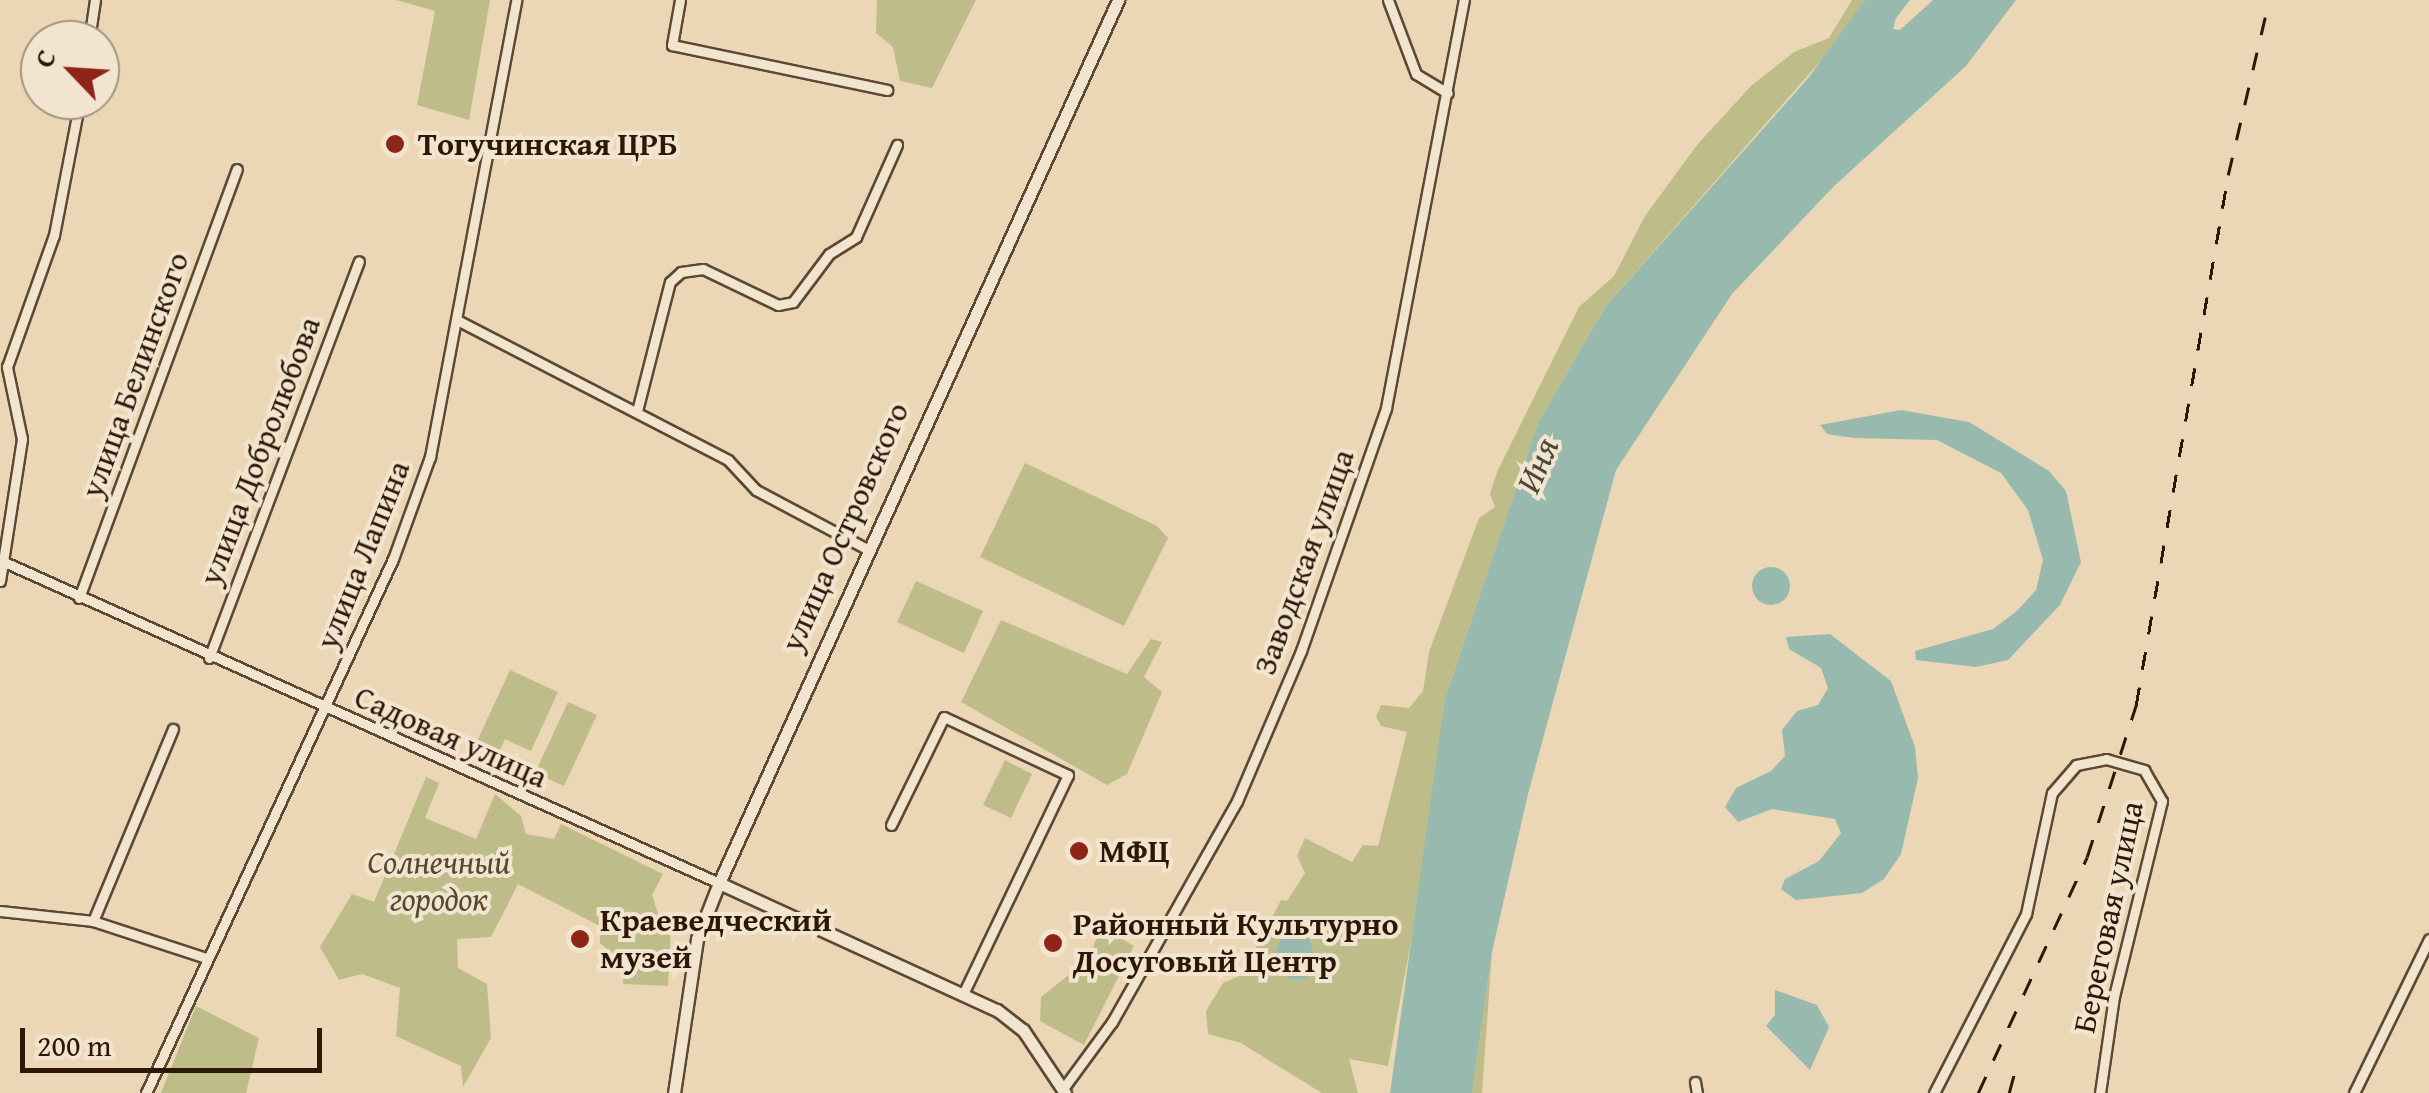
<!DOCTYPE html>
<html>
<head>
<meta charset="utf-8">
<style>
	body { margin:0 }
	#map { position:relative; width:2429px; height:1093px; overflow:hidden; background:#ebd7b5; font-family:"Gentium Book Plus",serif }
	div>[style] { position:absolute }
	.green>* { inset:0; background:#bebc88 }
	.water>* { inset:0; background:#98baae }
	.round { border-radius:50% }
	.roads { filter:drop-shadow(2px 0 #5c4833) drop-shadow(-2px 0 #5c4833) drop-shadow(0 2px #5c4833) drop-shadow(0 -2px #5c4833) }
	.minor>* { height:9px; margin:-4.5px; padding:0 4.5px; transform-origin:4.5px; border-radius:4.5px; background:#f2e5cf }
	.tertiary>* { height:11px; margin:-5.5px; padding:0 5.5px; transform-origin:5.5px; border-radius:5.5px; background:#f2e5cf }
	.rail>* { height:2.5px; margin-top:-1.25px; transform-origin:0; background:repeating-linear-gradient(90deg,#2d1808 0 18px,transparent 0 36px) }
	.dots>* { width:28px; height:28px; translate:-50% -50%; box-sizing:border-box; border:5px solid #f2e5cf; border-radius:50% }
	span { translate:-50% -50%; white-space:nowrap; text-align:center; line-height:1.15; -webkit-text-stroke:8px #f2e5cf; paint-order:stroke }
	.poi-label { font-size:32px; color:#2d1808; font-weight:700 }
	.left { translate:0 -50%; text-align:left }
	.street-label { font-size:32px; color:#2d1808 }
	.park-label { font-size:32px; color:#58492e; font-style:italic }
	.water-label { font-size:35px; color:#4d493a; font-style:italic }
	.north { position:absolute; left:20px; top:20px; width:100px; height:100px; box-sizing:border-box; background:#f2e5cf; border:2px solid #a3937f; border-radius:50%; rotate:295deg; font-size:28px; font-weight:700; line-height:40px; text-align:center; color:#2d1808 }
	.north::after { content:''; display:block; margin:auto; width:35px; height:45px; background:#8f2418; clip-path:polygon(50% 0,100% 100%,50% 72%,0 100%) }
	.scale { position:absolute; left:20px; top:1028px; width:302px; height:45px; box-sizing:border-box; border:5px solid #2d1808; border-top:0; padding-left:12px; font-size:30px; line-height:35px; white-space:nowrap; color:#2d1808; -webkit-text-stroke:8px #f2e5cf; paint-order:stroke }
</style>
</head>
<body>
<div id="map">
	<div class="green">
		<i style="clip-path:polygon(396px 0,490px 0,469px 120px,417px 105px,435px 11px)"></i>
		<i style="clip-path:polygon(877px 0,976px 0,932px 88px,900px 81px,893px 47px,876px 33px)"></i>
		<i style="clip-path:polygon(1852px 0,1865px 0,1845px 33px,1605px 307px,1538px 423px,1445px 698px,1425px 865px,1388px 1066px,1349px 1059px,1358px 1093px,1322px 1093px,1241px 1043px,1208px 1034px,1206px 1011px,1223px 983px,1242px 975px,1281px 900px,1287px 901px,1305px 873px,1297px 856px,1305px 838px,1352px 862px,1363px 845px,1378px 846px,1407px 732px,1381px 726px,1376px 717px,1381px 705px,1409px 708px,1423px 691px,1429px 652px,1479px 518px,1495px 507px,1490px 494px,1497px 472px,1579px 307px,1614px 276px,1645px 216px,1697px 145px,1751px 86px,1794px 52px,1829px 38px)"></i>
		<i style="clip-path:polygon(1025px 463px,1157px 526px,1168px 538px,1124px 626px,980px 557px)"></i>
		<i style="clip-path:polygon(916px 581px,983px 611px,964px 653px,897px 622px)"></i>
		<i style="clip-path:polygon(1001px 620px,1127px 674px,1151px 639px,1162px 642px,1144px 677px,1162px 692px,1127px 774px,1107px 785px,961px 702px)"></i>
		<i style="clip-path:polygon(510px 670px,558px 692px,531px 751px,505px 739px,496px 760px,473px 750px)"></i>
		<i style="clip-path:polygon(568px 702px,597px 715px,564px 786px,535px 773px)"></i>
		<i style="clip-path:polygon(1005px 760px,1032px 774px,1011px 818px,983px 805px)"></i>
		<i style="clip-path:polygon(426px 777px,439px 783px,425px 818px,476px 839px,495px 794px,521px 816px,526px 834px,554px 839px,561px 824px,663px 874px,652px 895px,661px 923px,671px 924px,668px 986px,623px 984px,624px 965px,600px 943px,600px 926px,518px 884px,491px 937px,457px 939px,458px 968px,487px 984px,491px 1038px,463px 1087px,461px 1066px,396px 1036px,400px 988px,362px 974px,339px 980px,320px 947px,352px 894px,374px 902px)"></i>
		<i style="clip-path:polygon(1100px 926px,1134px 946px,1084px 1045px,1040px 1021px,1041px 997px,1090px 958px)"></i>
		<i style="clip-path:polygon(1492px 952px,1482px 1093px,1472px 1093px)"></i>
		<i style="clip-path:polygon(196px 1006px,259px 1038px,246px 1093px,161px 1093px)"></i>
	</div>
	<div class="water">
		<i style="clip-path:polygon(1865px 0,1910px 0,1896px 18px,1893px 29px,1900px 30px,1933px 0,2016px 0,1966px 66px,1833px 187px,1732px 294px,1616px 470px,1528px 794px,1492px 952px,1472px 1093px,1390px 1093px,1445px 698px,1538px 423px,1605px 307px,1809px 77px)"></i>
		<i style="clip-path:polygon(1901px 410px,1969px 422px,2049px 471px,2066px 491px,2081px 562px,2060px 605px,2008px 660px,1976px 667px,1916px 660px,1915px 651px,1993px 629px,2018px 610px,2036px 590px,2043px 560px,2028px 510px,2001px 473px,1937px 440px,1854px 438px,1827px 434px,1820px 425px)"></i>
		<i class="round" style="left:1752px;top:567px;width:38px;height:38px"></i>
		<i style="clip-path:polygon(1830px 634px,1891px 681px,1915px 747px,1918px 778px,1901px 854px,1884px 879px,1862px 893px,1796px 900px,1781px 889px,1785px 879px,1819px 861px,1841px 833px,1835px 819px,1772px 809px,1738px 822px,1725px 807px,1736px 788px,1771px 771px,1785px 756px,1782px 730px,1797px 711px,1818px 705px,1828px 688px,1821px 668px,1789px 649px,1786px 637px)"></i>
		<i style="clip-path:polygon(1297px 925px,1307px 932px,1314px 955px,1306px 980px,1289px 978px,1273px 960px,1285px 927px)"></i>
		<i style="clip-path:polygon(1775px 990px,1817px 1005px,1829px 1027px,1810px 1070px,1766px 1026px,1775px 1015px)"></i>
	</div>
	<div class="roads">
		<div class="minor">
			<i style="left:680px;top:0;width:46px;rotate:100.1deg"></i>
			<i style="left:672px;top:45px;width:220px;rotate:11.8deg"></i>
			<i style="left:1388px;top:0;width:79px;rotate:69.3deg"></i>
			<i style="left:1416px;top:74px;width:37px;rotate:31deg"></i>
			<i style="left:89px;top:40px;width:40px;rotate:-81.5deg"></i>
			<i style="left:459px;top:321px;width:303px;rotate:27.3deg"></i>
			<i style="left:728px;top:460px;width:41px;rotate:47deg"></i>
			<i style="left:756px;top:490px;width:123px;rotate:28deg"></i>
			<i style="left:637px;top:411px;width:133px;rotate:-75.7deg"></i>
			<i style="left:670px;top:282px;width:15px;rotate:-42deg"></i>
			<i style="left:681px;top:272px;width:22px;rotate:-8deg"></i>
			<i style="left:703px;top:269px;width:83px;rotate:25.6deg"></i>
			<i style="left:778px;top:305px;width:15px;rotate:-11deg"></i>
			<i style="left:793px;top:302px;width:60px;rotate:-53.1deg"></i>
			<i style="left:829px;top:254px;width:32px;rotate:-32deg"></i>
			<i style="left:856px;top:237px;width:101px;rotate:-66deg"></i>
			<i style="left:0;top:560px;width:788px;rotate:24.19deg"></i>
			<i style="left:0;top:581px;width:144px;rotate:-81.2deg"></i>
			<i style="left:22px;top:439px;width:74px;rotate:-101.8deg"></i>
			<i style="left:7px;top:367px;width:140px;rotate:-70.4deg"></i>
			<i style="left:54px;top:235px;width:137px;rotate:-79.1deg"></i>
			<i style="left:79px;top:598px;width:457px;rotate:-69.8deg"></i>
			<i style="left:209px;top:658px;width:424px;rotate:-69.3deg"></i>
			<i style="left:891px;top:825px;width:120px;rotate:-63.9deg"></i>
			<i style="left:944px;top:717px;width:137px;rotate:25.1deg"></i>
			<i style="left:1068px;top:775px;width:243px;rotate:115.6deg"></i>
			<i style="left:0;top:911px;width:94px;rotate:6.1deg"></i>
			<i style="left:93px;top:921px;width:119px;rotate:18.1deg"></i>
			<i style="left:93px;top:921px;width:208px;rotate:-67.4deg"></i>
			<i style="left:1695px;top:1082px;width:11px;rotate:80deg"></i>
			<i style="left:1065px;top:1086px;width:79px;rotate:-53.7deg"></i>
			<i style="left:1112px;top:1022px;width:254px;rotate:-60.5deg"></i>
			<i style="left:1237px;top:801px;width:163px;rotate:-66.9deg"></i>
			<i style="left:1301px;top:651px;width:257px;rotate:-70.7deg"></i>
			<i style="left:1386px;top:408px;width:415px;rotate:-79.2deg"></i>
			<i style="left:146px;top:1093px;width:588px;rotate:-65.18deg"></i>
			<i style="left:393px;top:559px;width:109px;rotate:-70.1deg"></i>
			<i style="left:430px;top:457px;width:465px;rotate:-79.3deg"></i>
			<i style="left:1934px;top:1093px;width:201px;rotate:-62.8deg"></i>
			<i style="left:2026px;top:914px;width:124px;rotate:-77.9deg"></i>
			<i style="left:2052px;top:793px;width:37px;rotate:-49deg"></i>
			<i style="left:2076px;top:765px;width:31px;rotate:-11deg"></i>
			<i style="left:2106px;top:759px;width:40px;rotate:16deg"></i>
			<i style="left:2144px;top:770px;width:36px;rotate:60deg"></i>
			<i style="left:2162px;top:801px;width:201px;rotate:103.8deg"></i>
			<i style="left:2114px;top:996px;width:98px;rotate:98.2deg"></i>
			<i style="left:2354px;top:1093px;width:171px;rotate:-64deg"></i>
		</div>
		<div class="tertiary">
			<i style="left:719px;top:883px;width:306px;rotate:24.6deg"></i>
			<i style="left:997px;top:1010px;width:33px;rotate:38deg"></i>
			<i style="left:1023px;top:1030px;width:76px;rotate:56.3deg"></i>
			<i style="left:674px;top:1093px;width:156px;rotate:-81.5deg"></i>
			<i style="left:697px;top:939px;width:60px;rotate:-68.6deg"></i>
			<i style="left:719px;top:883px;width:969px;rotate:-65.68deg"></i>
		</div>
	</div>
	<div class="rail">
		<i style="left:1978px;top:1093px;width:260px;rotate:-65.2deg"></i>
		<i style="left:2087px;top:857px;width:160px;rotate:-72.1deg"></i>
		<i style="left:2136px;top:705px;width:538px;rotate:-80.15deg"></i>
		<i style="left:2228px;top:175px;width:180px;rotate:-76.8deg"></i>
		<i style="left:2009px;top:1093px;width:34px;rotate:-75deg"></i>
	</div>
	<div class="dots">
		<i style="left:395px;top:144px;background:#8f2418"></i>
		<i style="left:1079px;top:851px;background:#8f2418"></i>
		<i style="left:580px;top:939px;background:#8f2418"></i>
		<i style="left:1053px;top:943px;background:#8f2418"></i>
	</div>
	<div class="poi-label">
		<span class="left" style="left:418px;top:144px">Тогучинская ЦРБ</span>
		<span class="left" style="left:1099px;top:851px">МФЦ</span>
		<span class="left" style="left:600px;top:939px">Краеведческий<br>музей</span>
		<span class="left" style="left:1073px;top:943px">Районный Культурно<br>Досуговый Центр</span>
	</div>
	<div class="street-label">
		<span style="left:135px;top:375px;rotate:-70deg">улица Белинского</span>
		<span style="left:260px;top:451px;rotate:-69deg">улица Добролюбова</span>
		<span style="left:845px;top:527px;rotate:-66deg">улица Островского</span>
		<span style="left:363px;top:555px;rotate:-68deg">улица Лапина</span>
		<span style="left:1304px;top:562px;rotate:-70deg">Заводская улица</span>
		<span style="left:451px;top:737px;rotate:24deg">Садовая улица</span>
		<span style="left:2108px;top:917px;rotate:-78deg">Береговая улица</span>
	</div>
	<div class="park-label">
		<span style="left:439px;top:881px">Солнечный<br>городок</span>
	</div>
	<div class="water-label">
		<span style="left:1537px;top:465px;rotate:-67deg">Иня</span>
	</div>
	<div class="north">С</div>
	<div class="scale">200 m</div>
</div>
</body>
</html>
